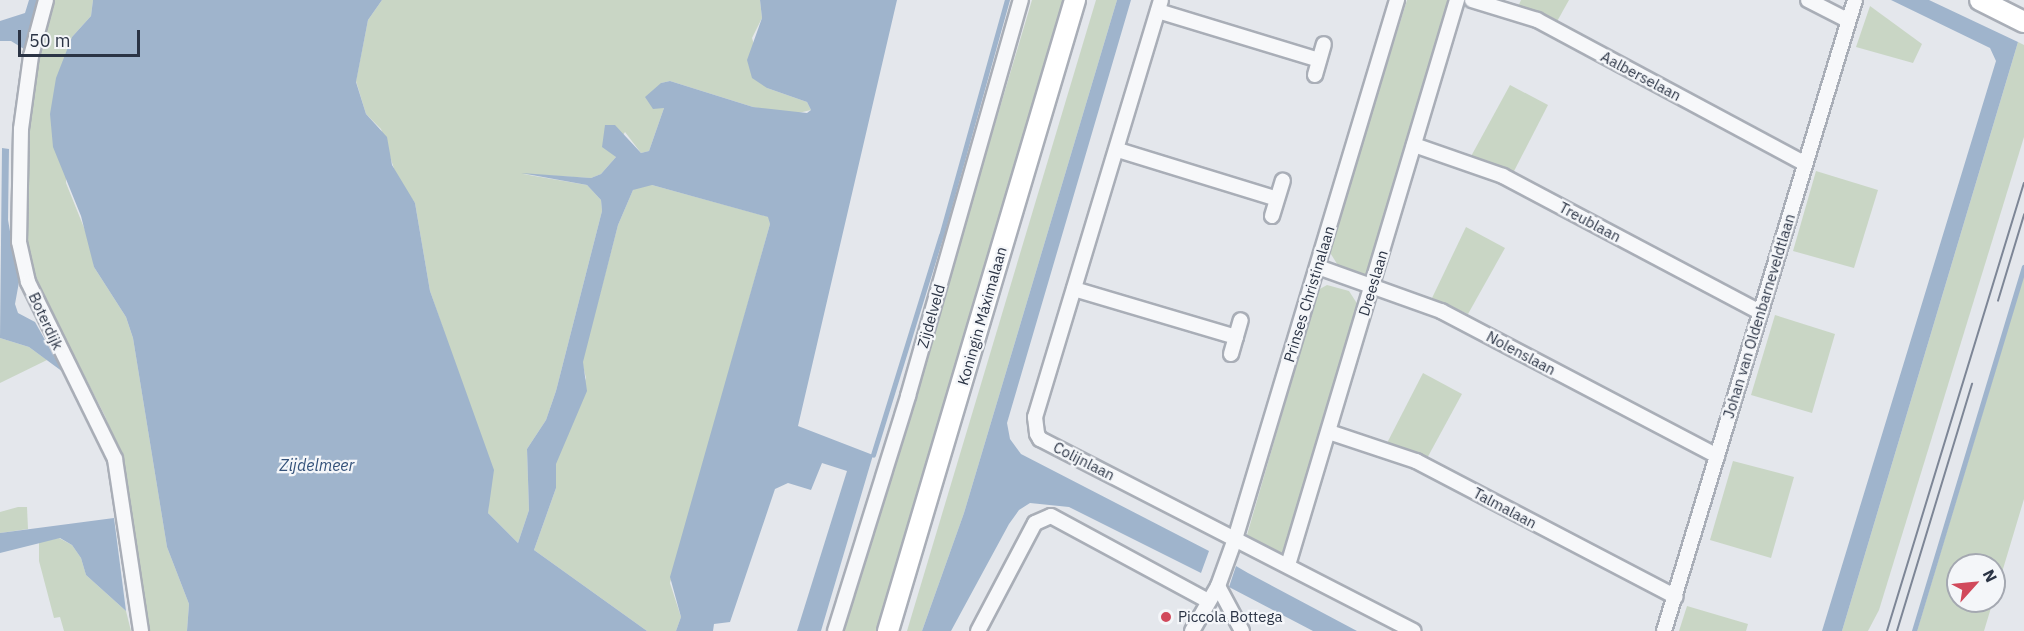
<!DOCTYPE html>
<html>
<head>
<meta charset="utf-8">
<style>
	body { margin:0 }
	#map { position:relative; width:2024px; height:631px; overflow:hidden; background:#e4e7ec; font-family:"IBM Plex Sans",sans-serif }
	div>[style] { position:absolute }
	.green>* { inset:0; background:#c9d6c5 }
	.water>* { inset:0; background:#9fb4cc }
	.stream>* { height:4.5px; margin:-2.25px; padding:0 2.25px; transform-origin:2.25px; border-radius:2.25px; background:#9fb4cc }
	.roads { filter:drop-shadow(2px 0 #a9aeb7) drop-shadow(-2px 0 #a9aeb7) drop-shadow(0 2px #a9aeb7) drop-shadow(0 -2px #a9aeb7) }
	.street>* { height:14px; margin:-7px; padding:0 7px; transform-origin:7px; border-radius:7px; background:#f7f8fa }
	.secondary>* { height:20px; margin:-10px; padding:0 10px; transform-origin:10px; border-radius:10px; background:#fff }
	.tram>* { height:1.5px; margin:-0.75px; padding:0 0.75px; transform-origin:0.75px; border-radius:0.75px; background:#7d8696 }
	.dots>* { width:16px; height:16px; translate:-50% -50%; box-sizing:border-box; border:3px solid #f4f6f9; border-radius:50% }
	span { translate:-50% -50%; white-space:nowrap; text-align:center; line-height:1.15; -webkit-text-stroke:4.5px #f4f6f9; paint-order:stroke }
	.street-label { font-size:15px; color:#2b3445 }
	.poi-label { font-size:15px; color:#2b3445 }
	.left { translate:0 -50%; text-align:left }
	.water-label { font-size:16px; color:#34527a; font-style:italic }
	.north { position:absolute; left:1946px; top:553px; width:60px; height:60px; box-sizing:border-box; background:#f4f6f9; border:2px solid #a4a8b1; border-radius:50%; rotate:63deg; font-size:16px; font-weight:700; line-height:24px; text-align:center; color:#2b3445 }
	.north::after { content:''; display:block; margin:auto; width:21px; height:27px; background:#d1495b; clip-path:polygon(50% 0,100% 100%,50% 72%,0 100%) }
	.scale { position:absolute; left:18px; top:30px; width:122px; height:27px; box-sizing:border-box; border:3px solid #2b3445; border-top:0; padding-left:8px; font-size:18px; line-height:21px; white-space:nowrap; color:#2b3445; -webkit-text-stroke:4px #f4f6f9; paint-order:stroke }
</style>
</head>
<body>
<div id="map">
	<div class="green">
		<i style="clip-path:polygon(53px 0,93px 0,91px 16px,72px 37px,67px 52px,66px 183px,91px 245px,94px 267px,126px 317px,133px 338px,167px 547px,189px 604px,187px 631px,149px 631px,122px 460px,105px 416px,29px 268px,24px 230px,24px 142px,36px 57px)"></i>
		<i style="clip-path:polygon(382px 0,760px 0,762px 18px,752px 38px,767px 88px,807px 102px,811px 110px,794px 114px,753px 107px,670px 81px,661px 83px,664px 108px,649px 151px,641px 153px,625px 132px,613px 151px,616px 157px,601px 174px,591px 178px,523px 174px,587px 185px,601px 200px,602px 211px,556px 391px,546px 420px,527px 449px,529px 510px,518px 543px,488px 513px,489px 500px,472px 413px,430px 291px,415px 203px,397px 178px,381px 129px,366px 114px,356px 81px,368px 20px)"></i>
		<i style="clip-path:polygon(1032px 0,1064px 0,907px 539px,878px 631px,844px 631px)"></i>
		<i style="clip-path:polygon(1096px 0,1117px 0,964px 513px,922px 631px,907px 631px)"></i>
		<i style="clip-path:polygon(1407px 0,1449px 0,1366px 276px,1361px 276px,1339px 267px,1329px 251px)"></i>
		<i style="clip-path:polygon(1521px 0,1569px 0,1555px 25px,1517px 9px)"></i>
		<i style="clip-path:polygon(1870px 6px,1922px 44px,1913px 63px,1856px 47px)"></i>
		<i style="clip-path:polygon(2018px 42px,2024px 45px,2024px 137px,1879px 610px,1868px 631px,1842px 631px)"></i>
		<i style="clip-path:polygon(1510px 85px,1548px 105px,1512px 175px,1469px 160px)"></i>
		<i style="clip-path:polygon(1816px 171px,1878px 190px,1854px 268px,1793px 251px)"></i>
		<i style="clip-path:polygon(639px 185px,652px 185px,769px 217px,770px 224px,670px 583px,681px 617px,676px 631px,647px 631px,534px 550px,556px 488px,555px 464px,586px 378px,582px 362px,618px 225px,633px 190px)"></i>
		<i style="clip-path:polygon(1466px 227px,1505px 248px,1468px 314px,1432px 298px)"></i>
		<i style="clip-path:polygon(2024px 275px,2024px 499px,1994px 599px,1994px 565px,1958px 565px,1958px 601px,1993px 601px,1984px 631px,1917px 631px)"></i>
		<i style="clip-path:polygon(1327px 285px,1349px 291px,1358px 305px,1286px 546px,1280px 556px,1247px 535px,1318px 290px)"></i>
		<i style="clip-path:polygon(1775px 315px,1835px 334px,1812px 413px,1751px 395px)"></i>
		<i style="clip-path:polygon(0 338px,29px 347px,47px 360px,0 383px)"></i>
		<i style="clip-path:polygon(1423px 373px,1462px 394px,1425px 462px,1386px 445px)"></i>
		<i style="clip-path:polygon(1733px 461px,1794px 477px,1771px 558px,1710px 540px)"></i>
		<i style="clip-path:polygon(18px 507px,27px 507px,28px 529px,0 533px,0 512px)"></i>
		<i style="clip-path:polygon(59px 538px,72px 545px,81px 558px,86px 575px,126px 611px,131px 631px,64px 631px,60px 617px,54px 618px,39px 561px,39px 542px)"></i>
		<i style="clip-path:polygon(1687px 606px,1748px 624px,1746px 631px,1679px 631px)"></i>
	</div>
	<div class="water">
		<i style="clip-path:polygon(29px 0,40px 0,24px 49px,11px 41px,0 41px,0 21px,25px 13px)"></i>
		<i style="clip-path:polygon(93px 0,382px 0,368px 20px,356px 82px,366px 114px,387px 137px,392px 165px,415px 203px,430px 291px,494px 470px,488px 513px,518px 543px,529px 510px,527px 449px,546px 420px,556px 391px,602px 211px,601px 200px,587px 185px,521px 173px,591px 178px,601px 174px,616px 157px,602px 147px,605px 125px,615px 125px,641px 153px,649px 151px,664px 108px,653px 109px,645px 97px,661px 83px,670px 81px,753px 107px,807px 113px,811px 110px,807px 102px,767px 88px,752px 78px,747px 60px,762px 18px,760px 0,897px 0,798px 426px,873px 455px,821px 631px,797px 631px,847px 471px,822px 463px,811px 490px,788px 483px,775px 489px,730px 622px,714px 624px,713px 631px,676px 631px,681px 617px,670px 577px,770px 224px,768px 217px,652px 185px,633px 190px,618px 225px,583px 362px,587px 391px,556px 464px,556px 488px,534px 550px,647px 631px,187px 631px,189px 604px,167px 547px,133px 338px,126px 317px,94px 267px,81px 216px,53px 147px,50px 114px,56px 78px,72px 37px,91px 16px)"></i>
		<i style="clip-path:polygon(1117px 0,1131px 0,1007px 423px,1010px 439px,1021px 454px,1209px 551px,1201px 573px,1069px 507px,1030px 503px,1019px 510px,1009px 524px,951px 631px,922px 631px,964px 513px)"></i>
		<i style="clip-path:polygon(1891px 0,1929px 0,2018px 42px,1842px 631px,1822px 631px,1996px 61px,1990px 48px)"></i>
		<i style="clip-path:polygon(2px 148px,9px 149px,8px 220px,19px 282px,15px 304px,18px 313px,35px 322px,63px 372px,29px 347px,0 338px)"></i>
		<i style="clip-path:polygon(114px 518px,126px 611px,86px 575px,81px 558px,72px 545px,60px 538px,0 553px,0 533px)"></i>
		<i style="clip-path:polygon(1236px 566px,1248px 573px,1357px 631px,1313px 631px,1229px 587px)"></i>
	</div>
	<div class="stream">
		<i style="left:873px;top:455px;width:229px;rotate:-72.8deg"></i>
		<i style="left:941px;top:236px;width:245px;rotate:-74.4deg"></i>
		<i style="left:1914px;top:631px;width:380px;rotate:-73.2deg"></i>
	</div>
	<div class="roads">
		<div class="street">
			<i style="left:46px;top:0;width:58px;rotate:105deg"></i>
			<i style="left:31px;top:56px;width:74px;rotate:97.8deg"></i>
			<i style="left:21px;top:129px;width:113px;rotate:91deg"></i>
			<i style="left:19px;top:242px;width:41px;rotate:77.3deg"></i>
			<i style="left:28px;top:282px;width:197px;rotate:63.8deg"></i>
			<i style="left:115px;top:459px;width:174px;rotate:81.4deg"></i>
			<i style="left:1161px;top:0;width:436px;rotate:106.8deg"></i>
			<i style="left:1035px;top:417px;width:17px;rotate:83deg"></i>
			<i style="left:1037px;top:434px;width:6px;rotate:59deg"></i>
			<i style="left:1040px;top:439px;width:420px;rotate:27.2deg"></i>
			<i style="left:1472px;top:0;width:68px;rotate:17.1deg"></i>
			<i style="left:1537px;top:20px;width:303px;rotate:28.2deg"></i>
			<i style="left:1808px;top:0;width:44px;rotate:27.1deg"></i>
			<i style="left:1158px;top:11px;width:168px;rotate:16.9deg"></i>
			<i style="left:1315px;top:75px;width:32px;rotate:-74deg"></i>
			<i style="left:1414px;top:145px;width:94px;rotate:19.2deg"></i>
			<i style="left:1503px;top:176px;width:291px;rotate:27.9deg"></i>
			<i style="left:1118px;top:150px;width:166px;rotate:17.1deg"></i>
			<i style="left:1272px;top:216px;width:37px;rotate:-73deg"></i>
			<i style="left:1318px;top:267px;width:131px;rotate:19.7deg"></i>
			<i style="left:1441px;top:311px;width:312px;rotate:27.7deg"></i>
			<i style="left:1074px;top:289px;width:169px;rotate:16.5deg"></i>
			<i style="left:1231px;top:354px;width:35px;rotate:-74deg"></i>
			<i style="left:1329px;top:432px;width:92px;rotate:18.4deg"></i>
			<i style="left:1416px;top:461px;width:293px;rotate:27.6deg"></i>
			<i style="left:1288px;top:565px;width:590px;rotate:-73.35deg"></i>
			<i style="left:1218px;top:586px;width:51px;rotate:61.9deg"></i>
			<i style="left:835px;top:631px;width:246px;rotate:-72.7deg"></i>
			<i style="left:908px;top:396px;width:412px;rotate:-74.1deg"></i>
			<i style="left:978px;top:631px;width:122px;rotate:-62.2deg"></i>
			<i style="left:1035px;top:523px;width:17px;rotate:-24deg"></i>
			<i style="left:1051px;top:516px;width:179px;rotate:28.4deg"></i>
			<i style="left:1192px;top:631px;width:52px;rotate:-60deg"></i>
			<i style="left:1218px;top:586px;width:50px;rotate:-70.1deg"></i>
			<i style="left:1235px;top:539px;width:563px;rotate:-73.27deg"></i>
			<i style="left:1664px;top:631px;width:659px;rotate:-73.16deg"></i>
		</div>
		<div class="secondary">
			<i style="left:1980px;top:0;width:49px;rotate:26.6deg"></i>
			<i style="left:888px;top:631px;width:658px;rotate:-73.49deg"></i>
		</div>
	</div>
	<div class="tram">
		<i style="left:1998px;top:301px;width:90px;rotate:-73.2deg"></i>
		<i style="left:1887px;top:631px;width:468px;rotate:-73deg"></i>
		<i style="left:1897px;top:631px;width:258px;rotate:-73.1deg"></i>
	</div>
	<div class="dots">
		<i style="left:1166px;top:617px;background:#d1495b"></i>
	</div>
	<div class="street-label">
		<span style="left:1641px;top:76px;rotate:28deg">Aalberselaan</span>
		<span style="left:1590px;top:222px;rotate:28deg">Treublaan</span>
		<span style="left:1373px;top:283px;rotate:-73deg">Dreeslaan</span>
		<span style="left:1309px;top:294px;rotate:-73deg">Prinses Christinalaan</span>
		<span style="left:931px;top:316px;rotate:-74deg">Zijdelveld</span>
		<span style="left:982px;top:316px;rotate:-74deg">Koningin Máximalaan</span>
		<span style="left:1759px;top:316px;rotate:-73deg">Johan van Oldenbarneveldtlaan</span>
		<span style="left:46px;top:321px;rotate:65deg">Boterdijk</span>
		<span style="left:1521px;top:353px;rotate:28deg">Nolenslaan</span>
		<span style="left:1084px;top:461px;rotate:27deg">Colijnlaan</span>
		<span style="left:1505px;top:508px;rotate:28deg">Talmalaan</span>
	</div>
	<div class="poi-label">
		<span class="left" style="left:1178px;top:617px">Piccola Bottega</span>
	</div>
	<div class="water-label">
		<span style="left:317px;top:465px">Zijdelmeer</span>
	</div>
	<div class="north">N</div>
	<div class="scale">50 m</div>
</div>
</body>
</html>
